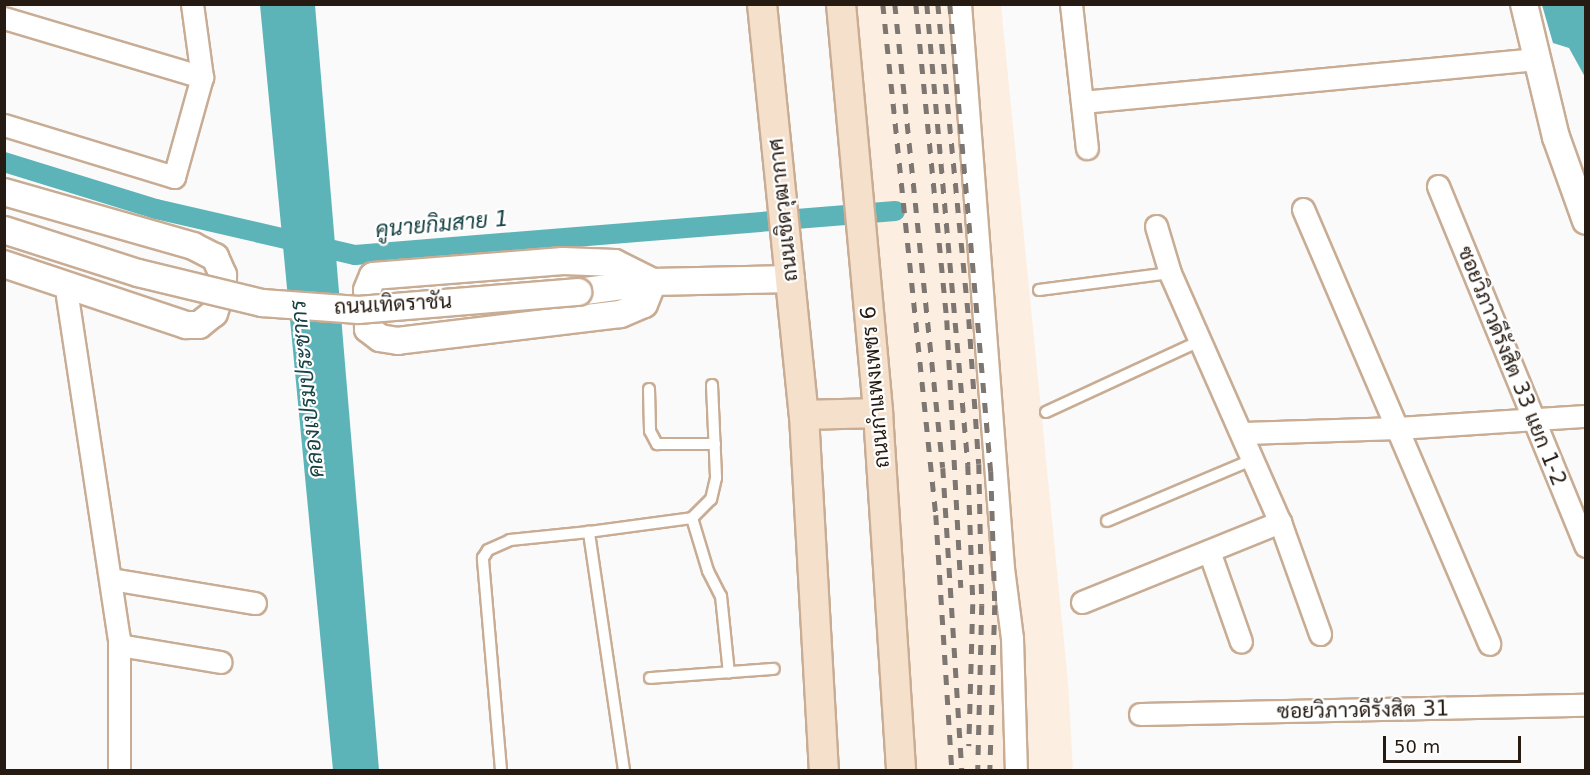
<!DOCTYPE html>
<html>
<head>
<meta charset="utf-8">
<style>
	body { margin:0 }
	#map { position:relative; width:1590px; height:775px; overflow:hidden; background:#fafafa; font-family:"DejaVu Sans",Sarabun,sans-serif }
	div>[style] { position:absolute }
	.built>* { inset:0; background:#fdeee2 }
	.water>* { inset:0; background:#5cb4b8 }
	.canal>* { height:20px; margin:-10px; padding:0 10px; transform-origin:10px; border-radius:10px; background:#5cb4b8 }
	.roads { filter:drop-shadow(2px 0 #c8ac93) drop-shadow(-2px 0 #c8ac93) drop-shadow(0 2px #c8ac93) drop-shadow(0 -2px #c8ac93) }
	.service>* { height:10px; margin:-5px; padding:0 5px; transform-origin:5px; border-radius:5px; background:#fff }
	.minor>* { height:21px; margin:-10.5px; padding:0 10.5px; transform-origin:10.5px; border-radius:10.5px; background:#fff }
	.tertiary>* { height:26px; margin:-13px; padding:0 13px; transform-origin:13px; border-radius:13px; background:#fff }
	.secondary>* { height:28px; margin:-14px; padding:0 14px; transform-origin:14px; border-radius:14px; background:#f5e0cc }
	.rail>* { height:4.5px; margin-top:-2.25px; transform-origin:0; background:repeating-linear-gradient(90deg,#7d7671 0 10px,transparent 0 20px) }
	.bridges { filter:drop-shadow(2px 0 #c8ac93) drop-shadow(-2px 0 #c8ac93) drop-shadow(0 2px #c8ac93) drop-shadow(0 -2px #c8ac93) }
	.tertiary-bridge>* { height:26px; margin:-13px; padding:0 13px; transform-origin:13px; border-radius:13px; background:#fff }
	span { translate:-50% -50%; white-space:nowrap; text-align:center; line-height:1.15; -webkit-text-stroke:4.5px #fff; paint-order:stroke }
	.street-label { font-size:21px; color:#261b12 }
	.water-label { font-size:22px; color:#194345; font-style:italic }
	.frame { position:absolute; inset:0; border:6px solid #261b12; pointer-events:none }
	.scale { position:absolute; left:1383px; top:736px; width:138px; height:27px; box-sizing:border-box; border:3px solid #261b12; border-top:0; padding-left:8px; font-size:18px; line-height:21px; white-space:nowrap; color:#261b12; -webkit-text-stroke:4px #fff; paint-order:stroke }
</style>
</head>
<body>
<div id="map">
	<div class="built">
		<i style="clip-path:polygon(852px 5px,1001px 5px,1068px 682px,1073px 770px,911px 770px)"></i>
	</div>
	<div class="water">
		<i style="clip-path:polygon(260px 5px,315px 5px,379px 770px,333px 770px)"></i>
		<i style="clip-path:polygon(1542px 5px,1585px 5px,1585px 77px,1569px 48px,1553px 43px)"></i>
	</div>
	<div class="canal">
		<i style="left:4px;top:162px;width:159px;rotate:17.2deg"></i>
		<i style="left:156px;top:209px;width:204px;rotate:13deg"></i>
		<i style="left:355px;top:255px;width:542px;rotate:-4.66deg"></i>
	</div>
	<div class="roads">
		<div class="service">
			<i style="left:1039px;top:290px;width:132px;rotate:-7.4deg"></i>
			<i style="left:712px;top:385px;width:93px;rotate:87.5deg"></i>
			<i style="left:716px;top:478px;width:22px;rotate:103deg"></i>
			<i style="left:711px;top:499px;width:27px;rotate:135deg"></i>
			<i style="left:692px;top:518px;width:55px;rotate:73.2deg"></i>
			<i style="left:708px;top:571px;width:28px;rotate:63deg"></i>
			<i style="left:721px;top:596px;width:77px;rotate:84.1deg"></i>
			<i style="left:649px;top:389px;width:42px;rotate:88.6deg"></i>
			<i style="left:650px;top:431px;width:15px;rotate:62deg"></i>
			<i style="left:657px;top:444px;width:58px"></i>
			<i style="left:1046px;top:412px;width:170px;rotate:-24.8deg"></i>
			<i style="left:1107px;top:521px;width:160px;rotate:-22.9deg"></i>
			<i style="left:650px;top:678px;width:124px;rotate:-4.2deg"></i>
			<i style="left:501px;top:770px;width:213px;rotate:-94.9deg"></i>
			<i style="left:483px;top:558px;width:9px;rotate:-58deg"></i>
			<i style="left:488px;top:550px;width:24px;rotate:-24deg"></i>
			<i style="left:510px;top:540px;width:79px;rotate:-5.8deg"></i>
			<i style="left:624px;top:770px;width:241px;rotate:-98.4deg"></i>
			<i style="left:589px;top:532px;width:104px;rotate:-7.7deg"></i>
		</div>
		<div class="minor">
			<i style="left:960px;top:4px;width:566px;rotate:85.64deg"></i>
			<i style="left:1003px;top:568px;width:71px;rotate:82.7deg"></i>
			<i style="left:1012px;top:638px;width:132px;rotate:88.3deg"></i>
			<i style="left:1071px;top:4px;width:145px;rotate:83.7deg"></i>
			<i style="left:4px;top:18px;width:207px;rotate:16.6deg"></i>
			<i style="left:1082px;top:102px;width:457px;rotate:-5.4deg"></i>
			<i style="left:4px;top:125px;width:178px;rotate:17deg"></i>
			<i style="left:174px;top:177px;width:104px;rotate:-74.4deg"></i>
			<i style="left:202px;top:77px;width:74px;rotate:-97.8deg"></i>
			<i style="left:1438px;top:186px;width:389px;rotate:67.7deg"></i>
			<i style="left:1303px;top:209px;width:473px;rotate:66.8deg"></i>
			<i style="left:1156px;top:226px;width:49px;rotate:73.4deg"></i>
			<i style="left:1170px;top:273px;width:272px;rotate:66.2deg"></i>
			<i style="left:1280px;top:522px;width:119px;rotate:70.3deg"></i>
			<i style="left:67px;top:296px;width:346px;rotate:81.4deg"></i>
			<i style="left:119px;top:638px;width:132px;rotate:90deg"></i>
			<i style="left:1244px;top:433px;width:154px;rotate:-1.9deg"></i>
			<i style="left:1398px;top:428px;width:188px;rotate:-3.7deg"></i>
			<i style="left:1209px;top:551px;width:96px;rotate:70.6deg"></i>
			<i style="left:111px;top:579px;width:146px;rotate:9.5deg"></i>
			<i style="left:1082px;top:602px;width:214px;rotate:-22deg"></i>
			<i style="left:119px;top:645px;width:103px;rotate:9.5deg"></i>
			<i style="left:1140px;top:714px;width:446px;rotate:-1.2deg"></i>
		</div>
		<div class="tertiary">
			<i style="left:1524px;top:4px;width:137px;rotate:76.5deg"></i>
			<i style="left:1556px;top:137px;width:89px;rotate:70.3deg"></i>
			<i style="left:4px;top:192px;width:197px;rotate:15.9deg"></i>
			<i style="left:193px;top:246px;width:25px;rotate:27deg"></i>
			<i style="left:215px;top:257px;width:20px;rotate:66deg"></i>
			<i style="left:223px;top:275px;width:12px;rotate:90deg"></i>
			<i style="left:223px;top:287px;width:28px;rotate:109deg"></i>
			<i style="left:214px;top:313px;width:19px;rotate:141deg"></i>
			<i style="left:199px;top:325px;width:13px;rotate:180deg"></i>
			<i style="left:186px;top:325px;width:192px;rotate:-161.5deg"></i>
			<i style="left:563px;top:261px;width:52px;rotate:2.2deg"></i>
			<i style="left:615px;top:263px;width:42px;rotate:26.6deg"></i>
			<i style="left:653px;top:282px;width:24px;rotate:112deg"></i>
			<i style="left:644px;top:304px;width:26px;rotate:157deg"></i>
			<i style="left:620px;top:314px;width:224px;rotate:173.1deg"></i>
			<i style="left:398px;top:341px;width:18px;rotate:-171deg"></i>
			<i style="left:380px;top:338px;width:15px;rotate:-143deg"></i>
			<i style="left:368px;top:329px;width:39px;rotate:-91deg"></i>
			<i style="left:367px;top:290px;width:15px;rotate:-67deg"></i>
			<i style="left:373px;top:276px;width:191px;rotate:-4.5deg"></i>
			<i style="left:578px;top:292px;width:76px;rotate:-7.6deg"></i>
			<i style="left:653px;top:282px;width:138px;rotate:-1.2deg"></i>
		</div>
		<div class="secondary">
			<i style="left:762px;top:4px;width:413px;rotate:84.2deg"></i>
			<i style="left:804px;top:415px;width:356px;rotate:86.8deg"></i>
			<i style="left:841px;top:4px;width:411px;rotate:84.8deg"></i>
			<i style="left:878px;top:413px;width:358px;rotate:86.3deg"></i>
			<i style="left:804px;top:415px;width:74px;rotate:-1.5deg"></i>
		</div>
	</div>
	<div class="rail">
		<i style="left:883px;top:4px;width:514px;rotate:84.08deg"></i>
		<i style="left:936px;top:515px;width:256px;rotate:86.4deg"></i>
		<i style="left:895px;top:4px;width:466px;rotate:84.1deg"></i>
		<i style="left:943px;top:468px;width:303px;rotate:86.4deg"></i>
		<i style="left:916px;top:4px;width:318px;rotate:84.4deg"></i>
		<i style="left:947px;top:320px;width:268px;rotate:87deg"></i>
		<i style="left:927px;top:4px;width:463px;rotate:84.9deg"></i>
		<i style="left:968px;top:465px;width:139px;rotate:87.9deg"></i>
		<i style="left:973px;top:604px;width:142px;rotate:91.6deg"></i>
		<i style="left:938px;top:4px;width:317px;rotate:84.4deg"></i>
		<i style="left:969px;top:319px;width:145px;rotate:86.1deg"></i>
		<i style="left:979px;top:464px;width:141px;rotate:88.8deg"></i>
		<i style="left:982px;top:605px;width:165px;rotate:91.4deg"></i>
		<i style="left:950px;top:4px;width:469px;rotate:85deg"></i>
		<i style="left:991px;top:471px;width:134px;rotate:88.3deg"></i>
		<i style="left:995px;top:605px;width:165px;rotate:91.7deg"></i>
	</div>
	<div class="bridges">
		<div class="tertiary-bridge">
			<i style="left:4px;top:230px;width:141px;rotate:17.8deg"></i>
			<i style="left:138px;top:273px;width:128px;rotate:13.6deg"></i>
			<i style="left:262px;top:303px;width:97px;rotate:4.1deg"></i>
			<i style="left:359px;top:310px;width:220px;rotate:-4.7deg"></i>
		</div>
	</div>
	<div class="street-label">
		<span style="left:783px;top:210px;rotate:-96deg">ถนนเชิดวุฒากาศ</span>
		<span style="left:393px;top:304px;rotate:-3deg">ถนนเทิดราชัน</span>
		<span style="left:1512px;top:366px;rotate:68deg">ซอยวิภาวดีรังสิต 33 แยก 1-2</span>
		<span style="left:875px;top:387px;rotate:-95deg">ถนนกำแพงเพชร 6</span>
		<span style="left:1363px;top:710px;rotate:-1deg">ซอยวิภาวดีรังสิต 31</span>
	</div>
	<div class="water-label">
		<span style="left:442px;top:224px;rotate:-5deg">คูนายกิมสาย 1</span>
		<span style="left:307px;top:389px;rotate:-96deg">คลองเปรมประชากร</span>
	</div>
	<div class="frame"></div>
	<div class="scale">50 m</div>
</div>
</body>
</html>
